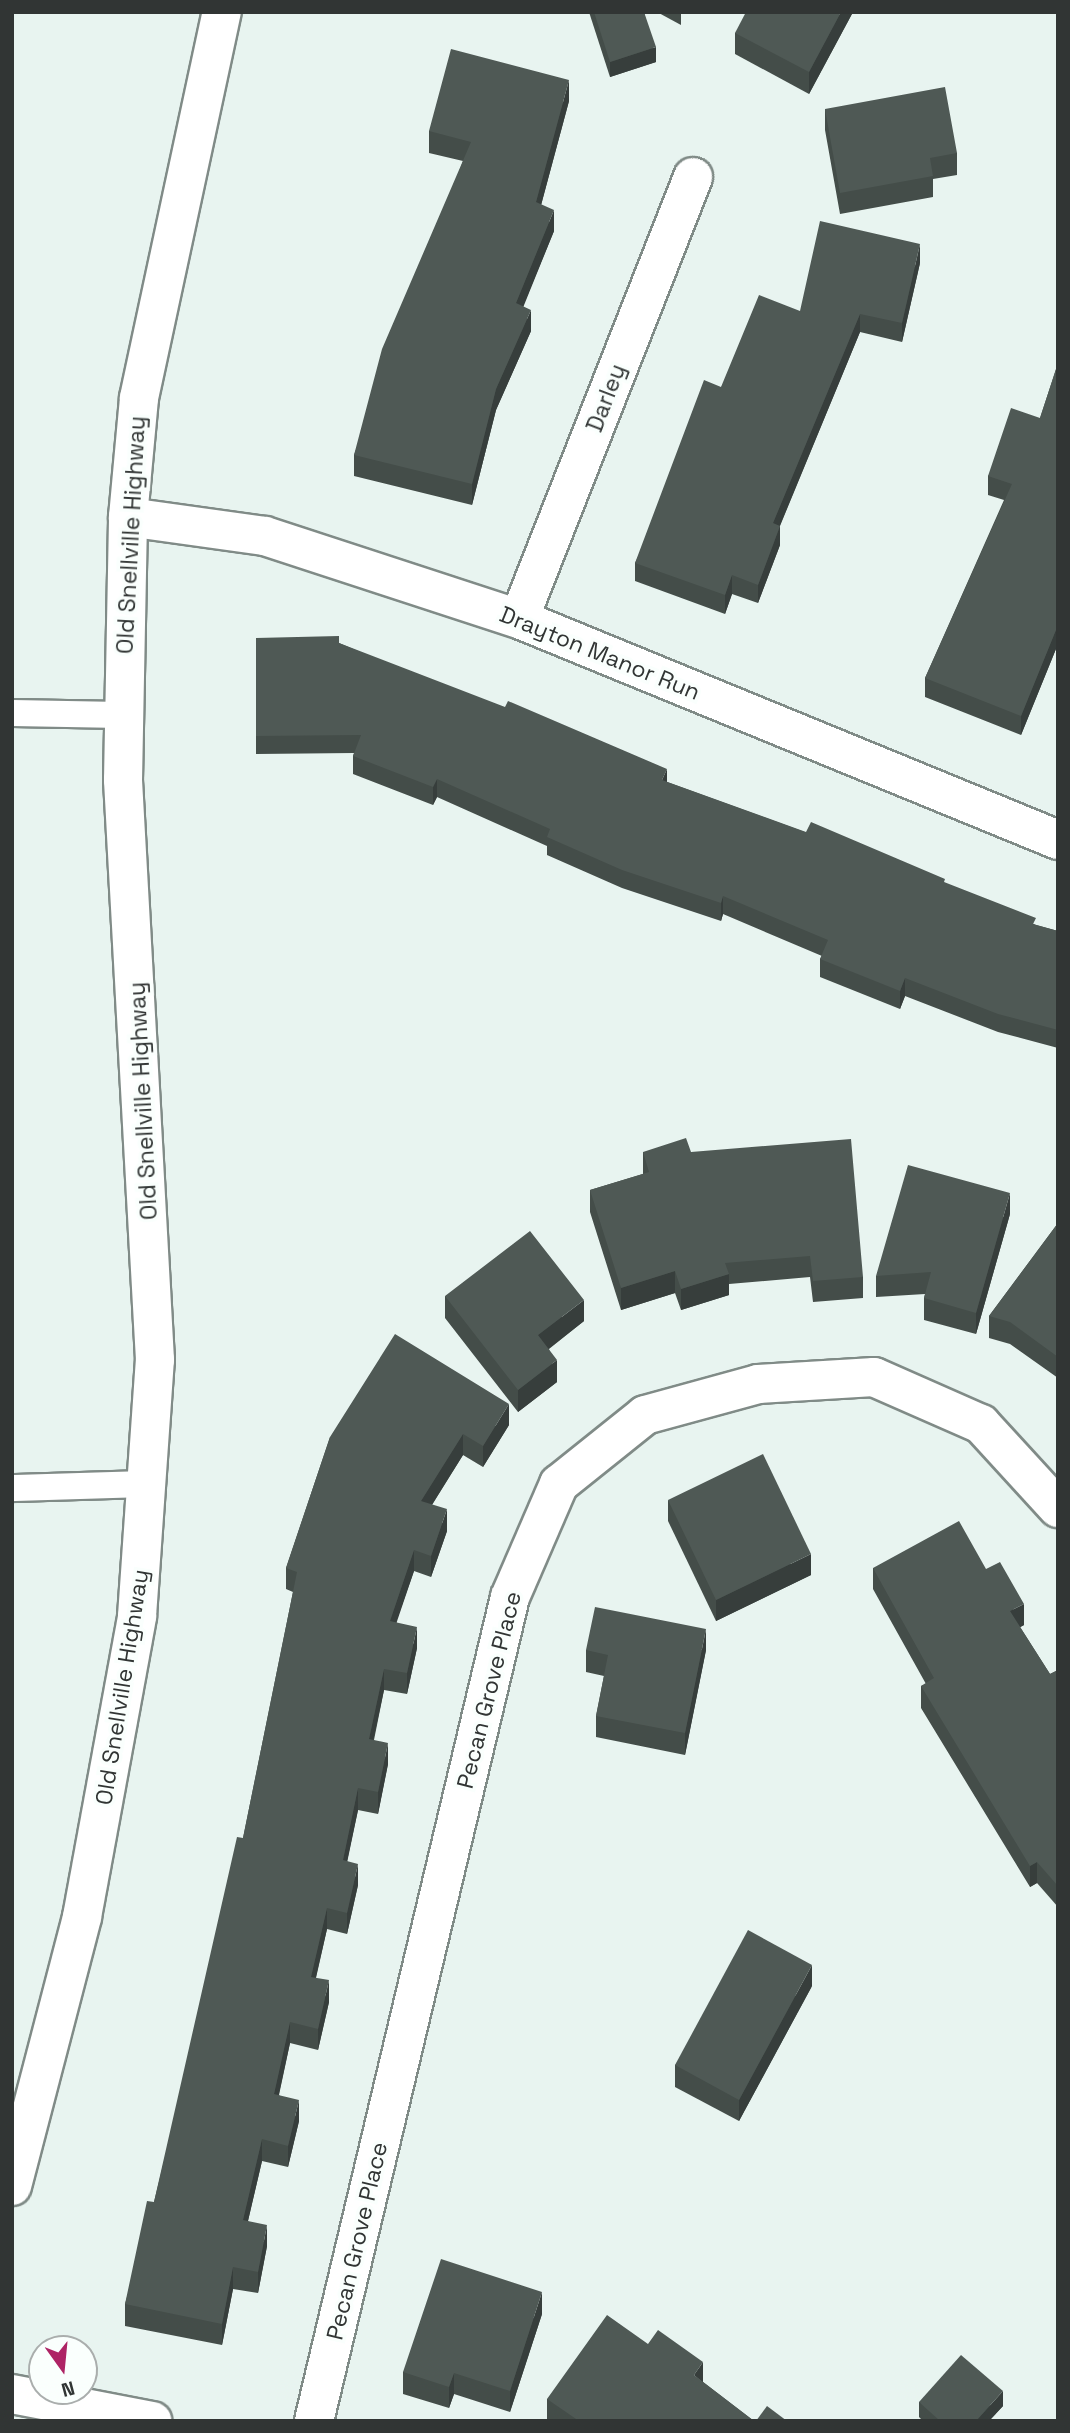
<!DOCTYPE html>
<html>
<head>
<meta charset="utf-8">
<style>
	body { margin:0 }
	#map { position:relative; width:1070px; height:2433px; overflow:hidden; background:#e8f4f0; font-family:"Space Grotesk",sans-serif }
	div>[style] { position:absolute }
	.roads { filter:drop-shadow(2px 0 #808b87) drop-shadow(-2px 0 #808b87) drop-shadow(0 2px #808b87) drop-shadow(0 -2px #808b87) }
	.lane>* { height:26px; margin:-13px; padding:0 13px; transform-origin:13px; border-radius:13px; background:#fff }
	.street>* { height:38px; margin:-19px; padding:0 19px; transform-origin:19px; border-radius:19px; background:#fff }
	.secondary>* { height:38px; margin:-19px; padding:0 19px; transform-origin:19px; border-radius:19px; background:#fff }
	.wall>* { inset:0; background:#444d49 }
	.shaded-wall>* { inset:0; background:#373e3c }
	.building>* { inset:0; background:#4f5955 }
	span { translate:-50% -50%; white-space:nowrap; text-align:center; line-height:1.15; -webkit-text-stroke:7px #fafffd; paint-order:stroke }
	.street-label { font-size:23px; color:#313534 }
	.frame { position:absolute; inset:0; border:14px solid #313534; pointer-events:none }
	.north { position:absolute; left:28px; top:2335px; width:70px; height:70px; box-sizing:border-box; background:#fafffd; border:2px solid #aaaead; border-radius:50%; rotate:165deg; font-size:19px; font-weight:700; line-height:28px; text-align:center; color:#313534 }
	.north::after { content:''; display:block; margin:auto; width:24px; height:32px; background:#ae2465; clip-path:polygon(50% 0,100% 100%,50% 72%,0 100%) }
</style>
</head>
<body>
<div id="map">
	<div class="roads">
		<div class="lane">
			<i style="left:12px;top:713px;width:110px;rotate:1deg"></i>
			<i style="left:12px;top:1488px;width:136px;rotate:-1.7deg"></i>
		</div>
		<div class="street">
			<i style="left:128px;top:517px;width:138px;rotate:7.9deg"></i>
			<i style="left:265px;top:536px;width:267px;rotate:18.1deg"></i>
			<i style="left:519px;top:619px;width:583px;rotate:22.29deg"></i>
			<i style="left:519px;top:619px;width:475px;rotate:-68.5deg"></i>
			<i style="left:12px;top:2394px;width:143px;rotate:10.9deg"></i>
			<i style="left:314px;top:2421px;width:847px;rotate:-76.62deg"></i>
			<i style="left:510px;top:1597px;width:123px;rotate:-66.6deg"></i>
			<i style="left:559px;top:1484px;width:110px;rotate:-38.7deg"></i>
			<i style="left:645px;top:1415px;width:117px;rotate:-15.3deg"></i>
			<i style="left:758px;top:1384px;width:116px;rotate:-3.5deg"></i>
			<i style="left:874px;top:1377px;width:117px;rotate:23.7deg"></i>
			<i style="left:981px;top:1424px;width:114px;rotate:47.5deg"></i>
		</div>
		<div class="secondary">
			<i style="left:12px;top:2186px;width:278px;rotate:-75.4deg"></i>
			<i style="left:82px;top:1917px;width:306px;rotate:-79.6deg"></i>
			<i style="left:137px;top:1616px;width:257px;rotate:-86deg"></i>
			<i style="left:155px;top:1360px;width:581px;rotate:-93.16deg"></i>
			<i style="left:123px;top:780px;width:263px;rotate:-88.9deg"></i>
			<i style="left:128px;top:517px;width:120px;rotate:-84.7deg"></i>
			<i style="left:139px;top:398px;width:395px;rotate:-77.9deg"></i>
		</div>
	</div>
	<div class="wall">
		<i style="clip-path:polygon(589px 12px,644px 12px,656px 62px,610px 77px)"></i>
		<i style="clip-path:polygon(657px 12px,681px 12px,681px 25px)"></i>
		<i style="clip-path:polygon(853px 12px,809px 94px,735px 54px,735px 33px)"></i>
		<i style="clip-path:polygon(569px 101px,541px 205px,554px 231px,523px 306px,531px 331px,496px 410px,472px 505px,354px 476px,354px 455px,463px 161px,429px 153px,429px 131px)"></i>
		<i style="clip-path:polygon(825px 109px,957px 153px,957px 175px,933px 179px,933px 197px,840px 214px,825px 130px)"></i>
		<i style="clip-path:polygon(920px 263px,902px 342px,860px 332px,780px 526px,780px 545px,758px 603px,732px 594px,725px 614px,635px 581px,635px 563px,721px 387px)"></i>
		<i style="clip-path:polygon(1058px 363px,1058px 644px,1021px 735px,925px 697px,925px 678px,1004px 500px,988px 495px,988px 476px,1040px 418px)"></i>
		<i style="clip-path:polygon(256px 638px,339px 643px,667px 782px,945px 883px,1036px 925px,1058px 931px,1058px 1048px,998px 1032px,905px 996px,900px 1009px,820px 977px,820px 959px,822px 956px,723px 914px,721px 921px,622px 888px,547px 855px,547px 846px,437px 797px,433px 805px,353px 774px,353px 756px,354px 753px,256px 754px)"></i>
		<i style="clip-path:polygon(643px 1152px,691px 1152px,863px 1277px,863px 1298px,813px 1302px,810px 1277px,729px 1284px,729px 1295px,681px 1310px,675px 1293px,621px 1310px,590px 1212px,590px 1190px,643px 1174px)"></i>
		<i style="clip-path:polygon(1010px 1214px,976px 1334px,924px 1320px,924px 1298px,925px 1294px,876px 1297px,876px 1276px)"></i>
		<i style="clip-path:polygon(1058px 1223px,1058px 1378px,1010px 1344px,989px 1338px,989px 1316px)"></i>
		<i style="clip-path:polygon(445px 1296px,584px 1321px,549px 1349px,557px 1382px,518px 1412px,445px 1318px)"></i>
		<i style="clip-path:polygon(509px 1425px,483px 1467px,463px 1455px,432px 1505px,447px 1531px,431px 1577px,414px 1571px,396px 1622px,417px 1648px,407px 1694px,384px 1690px,374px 1740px,388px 1764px,378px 1814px,358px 1810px,347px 1861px,358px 1885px,347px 1934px,327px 1929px,316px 1978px,329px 2002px,318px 2050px,290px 2043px,279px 2095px,299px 2121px,288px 2167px,262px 2161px,248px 2221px,267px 2246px,258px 2293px,233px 2289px,222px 2345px,125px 2326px,125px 2304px,154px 2202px,243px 1838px,293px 1592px,286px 1589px,286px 1568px,330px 1437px)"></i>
		<i style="clip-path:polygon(668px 1500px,811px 1575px,716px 1621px,668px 1521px)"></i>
		<i style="clip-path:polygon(873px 1568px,986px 1569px,1024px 1625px,1020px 1627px,1050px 1674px,1058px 1670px,1058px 1907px,1037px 1883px,1030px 1887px,921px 1708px,921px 1686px,926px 1684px,873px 1589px)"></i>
		<i style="clip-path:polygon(586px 1650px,706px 1650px,685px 1755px,596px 1737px,596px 1716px,604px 1676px,586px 1672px)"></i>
		<i style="clip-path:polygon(812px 1986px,739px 2121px,675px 2087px,675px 2065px)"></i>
		<i style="clip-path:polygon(542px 2314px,510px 2412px,454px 2394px,449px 2408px,403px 2394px,403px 2372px)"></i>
		<i style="clip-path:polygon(703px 2382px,754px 2421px,547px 2420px,547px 2399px)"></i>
		<i style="clip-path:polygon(919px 2402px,1003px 2406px,989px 2421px,923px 2421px,919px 2417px)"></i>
	</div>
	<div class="shaded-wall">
		<i style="clip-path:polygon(841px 12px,853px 12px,809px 94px,809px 72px)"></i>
		<i style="clip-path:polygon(656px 47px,656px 62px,610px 77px,610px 62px)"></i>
		<i style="clip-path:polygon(569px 80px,569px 101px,536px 224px,536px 202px)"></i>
		<i style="clip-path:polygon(554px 210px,554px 231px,516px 325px,516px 303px)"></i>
		<i style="clip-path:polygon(920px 244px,920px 263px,902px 342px,902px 323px)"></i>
		<i style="clip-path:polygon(531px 310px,531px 331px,496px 410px,472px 505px,472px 484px,496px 389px)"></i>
		<i style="clip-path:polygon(860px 314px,860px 332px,773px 542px,773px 523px)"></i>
		<i style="clip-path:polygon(780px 526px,780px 545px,758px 603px,758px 585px)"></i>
		<i style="clip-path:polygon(732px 575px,732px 594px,725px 614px,725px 595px)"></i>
		<i style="clip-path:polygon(1058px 625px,1058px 644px,1021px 735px,1021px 716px)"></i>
		<i style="clip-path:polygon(667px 769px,667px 787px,662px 780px)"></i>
		<i style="clip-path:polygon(437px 779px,437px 797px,433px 805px,433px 787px)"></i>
		<i style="clip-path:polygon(723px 896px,723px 914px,721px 921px,721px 903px)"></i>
		<i style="clip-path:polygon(905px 978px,905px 996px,900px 1009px,900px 991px)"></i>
		<i style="clip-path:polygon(1010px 1193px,1010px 1214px,976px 1334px,976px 1313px)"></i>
		<i style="clip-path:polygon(675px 1271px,675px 1293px,621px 1310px,621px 1288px)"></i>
		<i style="clip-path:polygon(729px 1274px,729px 1295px,681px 1310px,681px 1289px)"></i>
		<i style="clip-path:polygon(584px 1300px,584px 1321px,538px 1357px,538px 1335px)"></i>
		<i style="clip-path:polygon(557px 1360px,557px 1382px,518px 1412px,518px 1390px)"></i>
		<i style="clip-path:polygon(509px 1404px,509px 1425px,483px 1467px,483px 1446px)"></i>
		<i style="clip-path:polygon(463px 1434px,463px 1455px,421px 1522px,421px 1501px)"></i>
		<i style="clip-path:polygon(447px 1509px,447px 1531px,431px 1577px,431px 1556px)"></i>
		<i style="clip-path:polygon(414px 1550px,414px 1571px,390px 1642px,390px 1621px)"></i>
		<i style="clip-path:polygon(811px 1554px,811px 1575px,716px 1621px,716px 1600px)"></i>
		<i style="clip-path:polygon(1024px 1604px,1024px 1625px,1010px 1633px,1010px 1611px)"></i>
		<i style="clip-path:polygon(417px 1627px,417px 1648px,407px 1694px,407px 1673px)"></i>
		<i style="clip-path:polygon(706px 1629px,706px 1650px,685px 1755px,685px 1733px)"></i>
		<i style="clip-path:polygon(384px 1669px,384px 1690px,369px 1760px,369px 1739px)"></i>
		<i style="clip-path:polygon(388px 1743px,388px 1764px,378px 1814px,378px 1792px)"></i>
		<i style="clip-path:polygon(358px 1788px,358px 1810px,343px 1882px,343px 1860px)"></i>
		<i style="clip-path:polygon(1037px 1862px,1037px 1883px,1030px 1887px,1030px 1866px)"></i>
		<i style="clip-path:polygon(358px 1864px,358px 1885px,347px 1934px,347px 1913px)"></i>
		<i style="clip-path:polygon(327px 1908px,327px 1929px,311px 1998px,311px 1977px)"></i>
		<i style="clip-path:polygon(812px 1965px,812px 1986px,739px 2121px,739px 2100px)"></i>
		<i style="clip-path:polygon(329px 1980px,329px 2002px,318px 2050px,318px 2029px)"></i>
		<i style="clip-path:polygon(290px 2022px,290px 2043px,274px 2116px,274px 2094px)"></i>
		<i style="clip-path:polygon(299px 2100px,299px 2121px,288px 2167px,288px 2146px)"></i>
		<i style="clip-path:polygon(262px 2139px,262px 2161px,243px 2242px,243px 2220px)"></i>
		<i style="clip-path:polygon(267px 2225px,267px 2246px,258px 2293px,258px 2272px)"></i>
		<i style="clip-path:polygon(233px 2267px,233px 2289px,222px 2345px,222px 2324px)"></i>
		<i style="clip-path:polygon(542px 2292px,542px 2314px,510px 2412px,510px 2391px)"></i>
		<i style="clip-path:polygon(703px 2362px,703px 2383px,694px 2375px)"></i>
		<i style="clip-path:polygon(454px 2373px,454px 2394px,449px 2408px,449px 2387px)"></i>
		<i style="clip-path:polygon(1003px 2391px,1003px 2406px,989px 2421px,976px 2421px)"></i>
	</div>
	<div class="building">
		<i style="clip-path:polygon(594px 12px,644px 12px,656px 47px,610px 62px)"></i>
		<i style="clip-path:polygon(746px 12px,841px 12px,809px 72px,735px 33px)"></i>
		<i style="clip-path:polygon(451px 49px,569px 80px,536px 202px,554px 210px,516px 303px,531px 310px,496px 389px,472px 484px,354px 455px,382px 349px,471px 142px,429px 131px)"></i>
		<i style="clip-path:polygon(945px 87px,957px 153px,930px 158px,933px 176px,840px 193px,825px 109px)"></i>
		<i style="clip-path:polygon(820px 221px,920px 244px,902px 323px,860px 314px,773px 523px,780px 526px,758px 585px,732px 575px,725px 595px,635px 563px,704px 380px,721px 387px,759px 295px,800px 311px)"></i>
		<i style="clip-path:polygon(1058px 363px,1058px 625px,1021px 716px,925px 678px,1012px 484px,988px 476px,1011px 408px,1040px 418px)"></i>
		<i style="clip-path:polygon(339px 636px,339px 643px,505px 707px,508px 701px,667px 769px,662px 780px,806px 832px,811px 822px,945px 879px,944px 882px,1036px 918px,1033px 924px,1058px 931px,1058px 1030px,998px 1014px,905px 978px,900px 991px,820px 959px,828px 940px,723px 896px,721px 903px,622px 870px,547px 837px,550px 829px,437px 779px,433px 787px,353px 756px,361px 735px,256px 736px,256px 638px)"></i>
		<i style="clip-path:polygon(686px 1138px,691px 1152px,851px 1139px,863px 1277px,813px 1281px,810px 1256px,725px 1263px,729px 1274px,681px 1289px,675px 1271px,621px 1288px,590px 1190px,649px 1172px,643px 1152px)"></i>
		<i style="clip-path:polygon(908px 1165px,1010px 1193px,976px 1313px,924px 1298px,931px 1272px,876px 1276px)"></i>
		<i style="clip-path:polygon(1058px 1223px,1058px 1357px,1010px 1322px,989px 1316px)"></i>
		<i style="clip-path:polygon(530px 1231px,584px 1300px,538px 1335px,557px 1360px,518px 1390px,445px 1296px)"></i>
		<i style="clip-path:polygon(395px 1334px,509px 1404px,483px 1446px,463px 1434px,421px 1501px,447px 1509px,431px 1556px,414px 1550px,390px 1621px,417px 1627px,407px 1673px,384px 1669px,369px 1739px,388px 1743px,378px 1792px,358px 1788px,343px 1860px,358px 1864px,347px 1913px,327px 1908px,311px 1977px,329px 1980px,318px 2029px,290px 2022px,274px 2094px,299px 2100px,288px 2146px,262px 2139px,243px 2220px,267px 2225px,258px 2272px,233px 2267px,222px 2324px,125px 2304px,147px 2201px,154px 2202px,237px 1837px,243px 1838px,297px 1572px,286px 1568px,330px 1437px)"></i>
		<i style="clip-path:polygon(763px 1454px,811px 1554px,716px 1600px,668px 1500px)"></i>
		<i style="clip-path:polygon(959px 1521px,986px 1569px,1000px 1562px,1024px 1604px,1010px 1611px,1050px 1674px,1058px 1670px,1058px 1886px,1037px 1862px,1030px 1866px,921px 1686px,934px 1678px,873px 1568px)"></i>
		<i style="clip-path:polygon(595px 1607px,706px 1629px,685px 1733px,596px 1716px,608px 1655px,586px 1650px)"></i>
		<i style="clip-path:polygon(748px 1930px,812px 1965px,739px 2100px,675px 2065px)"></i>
		<i style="clip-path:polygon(441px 2259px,542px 2292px,510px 2391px,454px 2373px,449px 2387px,403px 2372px)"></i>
		<i style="clip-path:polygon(607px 2315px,648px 2344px,658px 2330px,703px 2362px,694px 2375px,754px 2421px,579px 2421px,547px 2399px)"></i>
		<i style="clip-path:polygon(961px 2355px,1003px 2391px,976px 2421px,940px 2421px,919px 2402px)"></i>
		<i style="clip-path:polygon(767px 2406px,787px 2421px,756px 2421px)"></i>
	</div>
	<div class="street-label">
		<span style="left:606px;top:398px;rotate:-69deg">Darley</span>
		<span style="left:131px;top:535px;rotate:-87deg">Old Snellville Highway</span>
		<span style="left:600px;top:653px;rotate:22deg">Drayton Manor Run</span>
		<span style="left:143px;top:1101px;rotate:-93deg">Old Snellville Highway</span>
		<span style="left:122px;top:1687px;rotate:-81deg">Old Snellville Highway</span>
		<span style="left:489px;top:1690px;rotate:-76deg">Pecan Grove Place</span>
		<span style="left:357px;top:2241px;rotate:-77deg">Pecan Grove Place</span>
	</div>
	<div class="frame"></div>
	<div class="north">N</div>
</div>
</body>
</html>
